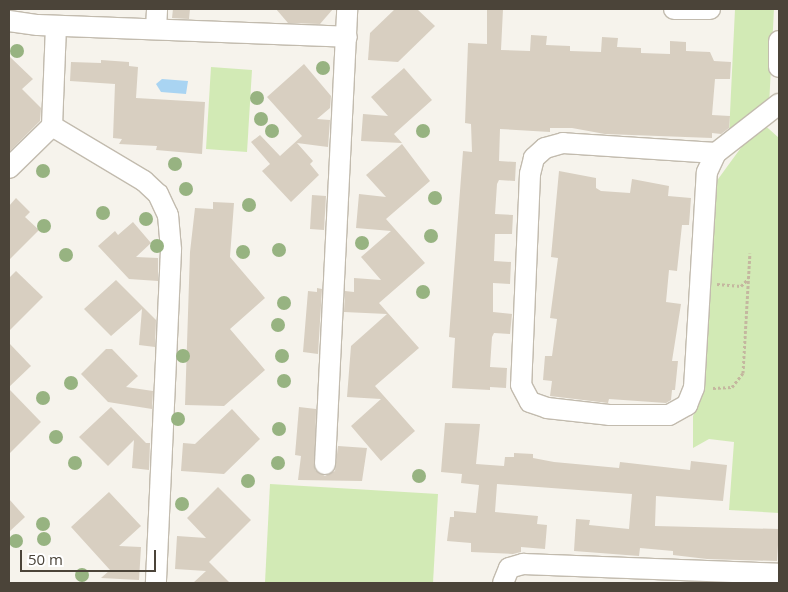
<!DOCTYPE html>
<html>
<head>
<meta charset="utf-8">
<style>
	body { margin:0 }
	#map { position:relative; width:788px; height:592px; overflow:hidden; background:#f6f3ec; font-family:"Open Sans",sans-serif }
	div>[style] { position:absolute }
	.green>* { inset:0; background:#d2eab5 }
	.water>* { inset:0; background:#a9d4f2 }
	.building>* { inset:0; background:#d8cfc1 }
	.path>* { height:3px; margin-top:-1.5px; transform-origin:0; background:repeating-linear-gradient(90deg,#c4b79f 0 2.5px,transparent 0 5px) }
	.roads { filter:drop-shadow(1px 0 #c2bbae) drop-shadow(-1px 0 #c2bbae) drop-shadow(0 1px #c2bbae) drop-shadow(0 -1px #c2bbae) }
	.street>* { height:20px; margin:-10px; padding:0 10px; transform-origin:10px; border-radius:10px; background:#fff }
	.trees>* { width:14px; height:14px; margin:-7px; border-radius:50%; background:#97b381 }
	span { translate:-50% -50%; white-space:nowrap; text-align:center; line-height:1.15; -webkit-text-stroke:5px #fff; paint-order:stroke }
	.frame { position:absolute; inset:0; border:10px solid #4b4439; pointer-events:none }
	.scale { position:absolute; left:20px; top:550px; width:136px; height:22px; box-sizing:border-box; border:2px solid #4b4439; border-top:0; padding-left:6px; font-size:15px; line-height:18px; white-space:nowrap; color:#4b4439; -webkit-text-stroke:4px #fff; paint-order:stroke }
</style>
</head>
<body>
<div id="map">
	<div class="green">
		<i style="clip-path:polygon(735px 9px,774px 9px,769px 106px,760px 121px,779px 138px,779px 513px,729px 510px,734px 442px,709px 439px,693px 448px,693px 416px,700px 402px,713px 186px,759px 123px,729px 134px)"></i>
		<i style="clip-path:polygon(211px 67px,252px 70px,247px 152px,206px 149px)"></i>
		<i style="clip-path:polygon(270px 484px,438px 494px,433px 583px,265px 583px)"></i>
	</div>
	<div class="water">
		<i style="clip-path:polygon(162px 79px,188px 81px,186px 94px,161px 92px,156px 84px)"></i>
	</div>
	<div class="building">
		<i style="clip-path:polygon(173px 9px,190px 9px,189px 19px,172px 18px)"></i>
		<i style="clip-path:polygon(276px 9px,333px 9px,320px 24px,288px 23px)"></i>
		<i style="clip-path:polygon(395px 9px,417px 9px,435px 26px,398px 62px,368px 60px,370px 33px)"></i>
		<i style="clip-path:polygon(487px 9px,503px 9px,501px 50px,530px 51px,531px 35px,547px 36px,546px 45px,570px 46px,570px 51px,601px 52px,602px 37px,618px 38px,617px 47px,641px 48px,641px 53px,670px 54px,670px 41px,686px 42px,686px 51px,710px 52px,714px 61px,731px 62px,730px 79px,715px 79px,712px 115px,730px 116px,729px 128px,721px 134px,712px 133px,712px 138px,605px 134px,572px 128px,550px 128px,550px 132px,500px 129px,499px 161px,516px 162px,515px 181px,499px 180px,497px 184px,495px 214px,513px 215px,512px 234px,495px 234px,494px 261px,511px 262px,510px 284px,493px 283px,493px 312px,512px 314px,510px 334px,494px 333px,492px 337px,490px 367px,507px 368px,506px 388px,490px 387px,490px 390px,452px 388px,455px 338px,449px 337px,463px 151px,472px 152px,471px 124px,465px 123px,468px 43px,487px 44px)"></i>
		<i style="clip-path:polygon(9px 56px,33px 79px,22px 89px,41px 108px,40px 121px,9px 152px)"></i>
		<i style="clip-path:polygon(101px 60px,129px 62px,129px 66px,138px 67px,136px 98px,205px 102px,202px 154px,156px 150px,157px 146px,119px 144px,122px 139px,113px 138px,115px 84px,70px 81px,71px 62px,101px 63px)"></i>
		<i style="clip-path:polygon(304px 64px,331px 96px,330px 108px,317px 119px,330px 120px,328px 147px,297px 143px,313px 161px,310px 164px,319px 175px,291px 202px,262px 171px,270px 164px,251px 142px,260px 135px,280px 156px,302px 136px,267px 97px)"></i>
		<i style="clip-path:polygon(404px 68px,432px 100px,394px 134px,402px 143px,361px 141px,363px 114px,388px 116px,371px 97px)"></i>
		<i style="clip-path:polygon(402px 144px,430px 181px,386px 219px,425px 263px,379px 303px,419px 348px,375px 386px,415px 431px,381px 461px,351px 426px,381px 399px,347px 397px,351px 346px,387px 314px,344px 312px,345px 291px,354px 292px,354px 278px,381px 280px,361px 257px,391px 231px,356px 228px,359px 194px,386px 197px,366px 175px)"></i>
		<i style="clip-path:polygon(559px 171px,596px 178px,596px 188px,601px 191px,630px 193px,632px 179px,669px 186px,668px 196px,691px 198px,689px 225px,682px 225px,677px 271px,669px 270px,666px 302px,681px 304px,672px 361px,678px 361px,675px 390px,672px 390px,671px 400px,666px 403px,609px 399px,608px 403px,550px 396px,552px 381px,543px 380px,545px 356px,552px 356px,557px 319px,550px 318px,558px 258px,551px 257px)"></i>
		<i style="clip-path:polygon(312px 195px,326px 196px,324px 230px,310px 229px)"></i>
		<i style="clip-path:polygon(16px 198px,30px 212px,25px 217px,39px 230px,9px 260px,9px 206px)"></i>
		<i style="clip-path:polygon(213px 202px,234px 203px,230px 257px,265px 298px,230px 329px,265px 370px,224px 406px,185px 405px,190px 252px,195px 208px,213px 209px)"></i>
		<i style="clip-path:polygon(133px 222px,151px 243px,136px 257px,158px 258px,158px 281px,129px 279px,98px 246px,115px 231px,118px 235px)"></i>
		<i style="clip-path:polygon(16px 271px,43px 297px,9px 331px,9px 278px)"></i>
		<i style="clip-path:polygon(116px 280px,156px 320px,155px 347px,139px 345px,142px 309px,111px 336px,84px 309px)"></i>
		<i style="clip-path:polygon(317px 288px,322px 289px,318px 354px,303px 352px,308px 291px,317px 292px)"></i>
		<i style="clip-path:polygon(9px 343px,31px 366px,9px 387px)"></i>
		<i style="clip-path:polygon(106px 349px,112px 349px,138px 376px,126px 387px,153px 391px,152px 409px,108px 402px,81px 374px)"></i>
		<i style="clip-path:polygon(9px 389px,41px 422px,9px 454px)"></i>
		<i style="clip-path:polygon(111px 407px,146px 443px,150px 443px,149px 470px,132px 468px,134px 440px,108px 466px,79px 437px)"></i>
		<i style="clip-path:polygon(299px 407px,316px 409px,315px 470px,325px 476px,335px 471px,338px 446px,367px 448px,362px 481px,298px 480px,301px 456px,295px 455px)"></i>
		<i style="clip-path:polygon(232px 409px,260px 439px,224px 474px,181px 471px,183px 443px,195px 444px)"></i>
		<i style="clip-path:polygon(445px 423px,480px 424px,476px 464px,504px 466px,505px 457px,514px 457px,514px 453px,533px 454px,533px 458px,554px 462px,619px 468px,620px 462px,690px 470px,691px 461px,727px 465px,723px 501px,656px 496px,655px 526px,779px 529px,777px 561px,707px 559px,673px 555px,673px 551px,640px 548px,639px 556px,574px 551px,576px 519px,590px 520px,589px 525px,629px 529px,632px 494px,497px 484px,495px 512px,538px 516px,537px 524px,547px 525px,545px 549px,521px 547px,521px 552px,513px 554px,471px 552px,471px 543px,447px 541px,450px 517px,454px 517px,454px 511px,476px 513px,479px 485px,461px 483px,462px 474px,441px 472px)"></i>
		<i style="clip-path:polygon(218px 487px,251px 520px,209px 562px,230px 583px,193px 583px,206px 571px,175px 569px,177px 536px,206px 538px,187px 518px)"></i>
		<i style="clip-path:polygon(109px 492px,141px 526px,119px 546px,141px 547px,139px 580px,101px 578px,110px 570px,71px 527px)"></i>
		<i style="clip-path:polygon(9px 499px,25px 517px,9px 532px)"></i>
	</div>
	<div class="path">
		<i style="left:717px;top:284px;width:24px;rotate:5deg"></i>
		<i style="left:741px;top:286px;width:10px;rotate:-45deg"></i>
		<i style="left:713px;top:388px;width:19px;rotate:-3deg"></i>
		<i style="left:732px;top:387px;width:18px;rotate:-52deg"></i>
		<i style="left:743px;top:373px;width:120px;rotate:-86.7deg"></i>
	</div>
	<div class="roads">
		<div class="street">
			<i style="left:674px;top:9px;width:36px"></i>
			<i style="left:9px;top:21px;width:29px;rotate:8deg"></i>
			<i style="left:38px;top:25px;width:309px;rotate:2.2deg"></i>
			<i style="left:156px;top:29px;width:20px;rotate:-87deg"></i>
			<i style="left:779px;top:41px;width:26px;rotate:90deg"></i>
			<i style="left:52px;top:126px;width:107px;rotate:30.9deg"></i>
			<i style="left:144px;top:181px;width:19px;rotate:43deg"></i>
			<i style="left:158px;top:194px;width:23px;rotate:65deg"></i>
			<i style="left:168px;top:215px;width:35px;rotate:85deg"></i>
			<i style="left:171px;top:250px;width:333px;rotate:92.6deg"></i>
			<i style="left:716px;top:153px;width:153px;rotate:-176.3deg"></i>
			<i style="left:563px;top:143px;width:19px;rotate:164deg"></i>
			<i style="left:545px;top:148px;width:15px;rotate:138deg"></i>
			<i style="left:534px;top:158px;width:16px;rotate:104deg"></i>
			<i style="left:530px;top:174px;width:211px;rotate:92.4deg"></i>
			<i style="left:521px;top:385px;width:19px;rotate:62deg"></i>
			<i style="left:530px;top:402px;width:18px;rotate:19deg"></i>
			<i style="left:547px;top:408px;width:62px;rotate:6.4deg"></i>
			<i style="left:609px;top:415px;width:60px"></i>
			<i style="left:669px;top:415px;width:21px;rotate:-29deg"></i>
			<i style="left:687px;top:405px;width:18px;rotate:-68deg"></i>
			<i style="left:694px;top:388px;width:216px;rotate:-86.6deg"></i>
			<i style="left:707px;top:172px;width:21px;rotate:-65deg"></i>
			<i style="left:716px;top:153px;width:80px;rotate:-37.9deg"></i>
			<i style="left:9px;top:168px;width:60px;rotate:-44.3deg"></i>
			<i style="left:52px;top:126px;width:100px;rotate:-87.7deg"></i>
			<i style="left:325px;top:464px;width:456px;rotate:-87.2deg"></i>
			<i style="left:503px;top:583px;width:16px;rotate:-68deg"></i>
			<i style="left:509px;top:568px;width:15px;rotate:-16deg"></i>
			<i style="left:523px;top:564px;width:256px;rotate:2.2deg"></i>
		</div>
	</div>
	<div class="trees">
		<i style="left:17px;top:51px"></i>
		<i style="left:323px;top:68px"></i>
		<i style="left:257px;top:98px"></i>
		<i style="left:261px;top:119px"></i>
		<i style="left:272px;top:131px"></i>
		<i style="left:423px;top:131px"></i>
		<i style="left:175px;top:164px"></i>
		<i style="left:43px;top:171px"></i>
		<i style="left:186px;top:189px"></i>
		<i style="left:435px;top:198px"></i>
		<i style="left:249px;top:205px"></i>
		<i style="left:103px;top:213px"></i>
		<i style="left:146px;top:219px"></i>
		<i style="left:44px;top:226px"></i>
		<i style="left:431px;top:236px"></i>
		<i style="left:362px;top:243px"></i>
		<i style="left:157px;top:246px"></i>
		<i style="left:279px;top:250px"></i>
		<i style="left:243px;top:252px"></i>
		<i style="left:66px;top:255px"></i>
		<i style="left:423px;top:292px"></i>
		<i style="left:284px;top:303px"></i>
		<i style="left:278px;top:325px"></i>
		<i style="left:183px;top:356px"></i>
		<i style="left:282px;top:356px"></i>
		<i style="left:284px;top:381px"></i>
		<i style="left:71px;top:383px"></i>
		<i style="left:43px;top:398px"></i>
		<i style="left:178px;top:419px"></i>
		<i style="left:279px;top:429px"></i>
		<i style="left:56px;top:437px"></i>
		<i style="left:75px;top:463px"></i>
		<i style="left:278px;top:463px"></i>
		<i style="left:419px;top:476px"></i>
		<i style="left:248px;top:481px"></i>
		<i style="left:182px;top:504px"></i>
		<i style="left:43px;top:524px"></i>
		<i style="left:44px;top:539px"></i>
		<i style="left:16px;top:541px"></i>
		<i style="left:82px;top:575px"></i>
	</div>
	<div class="frame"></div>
	<div class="scale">50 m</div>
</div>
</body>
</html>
